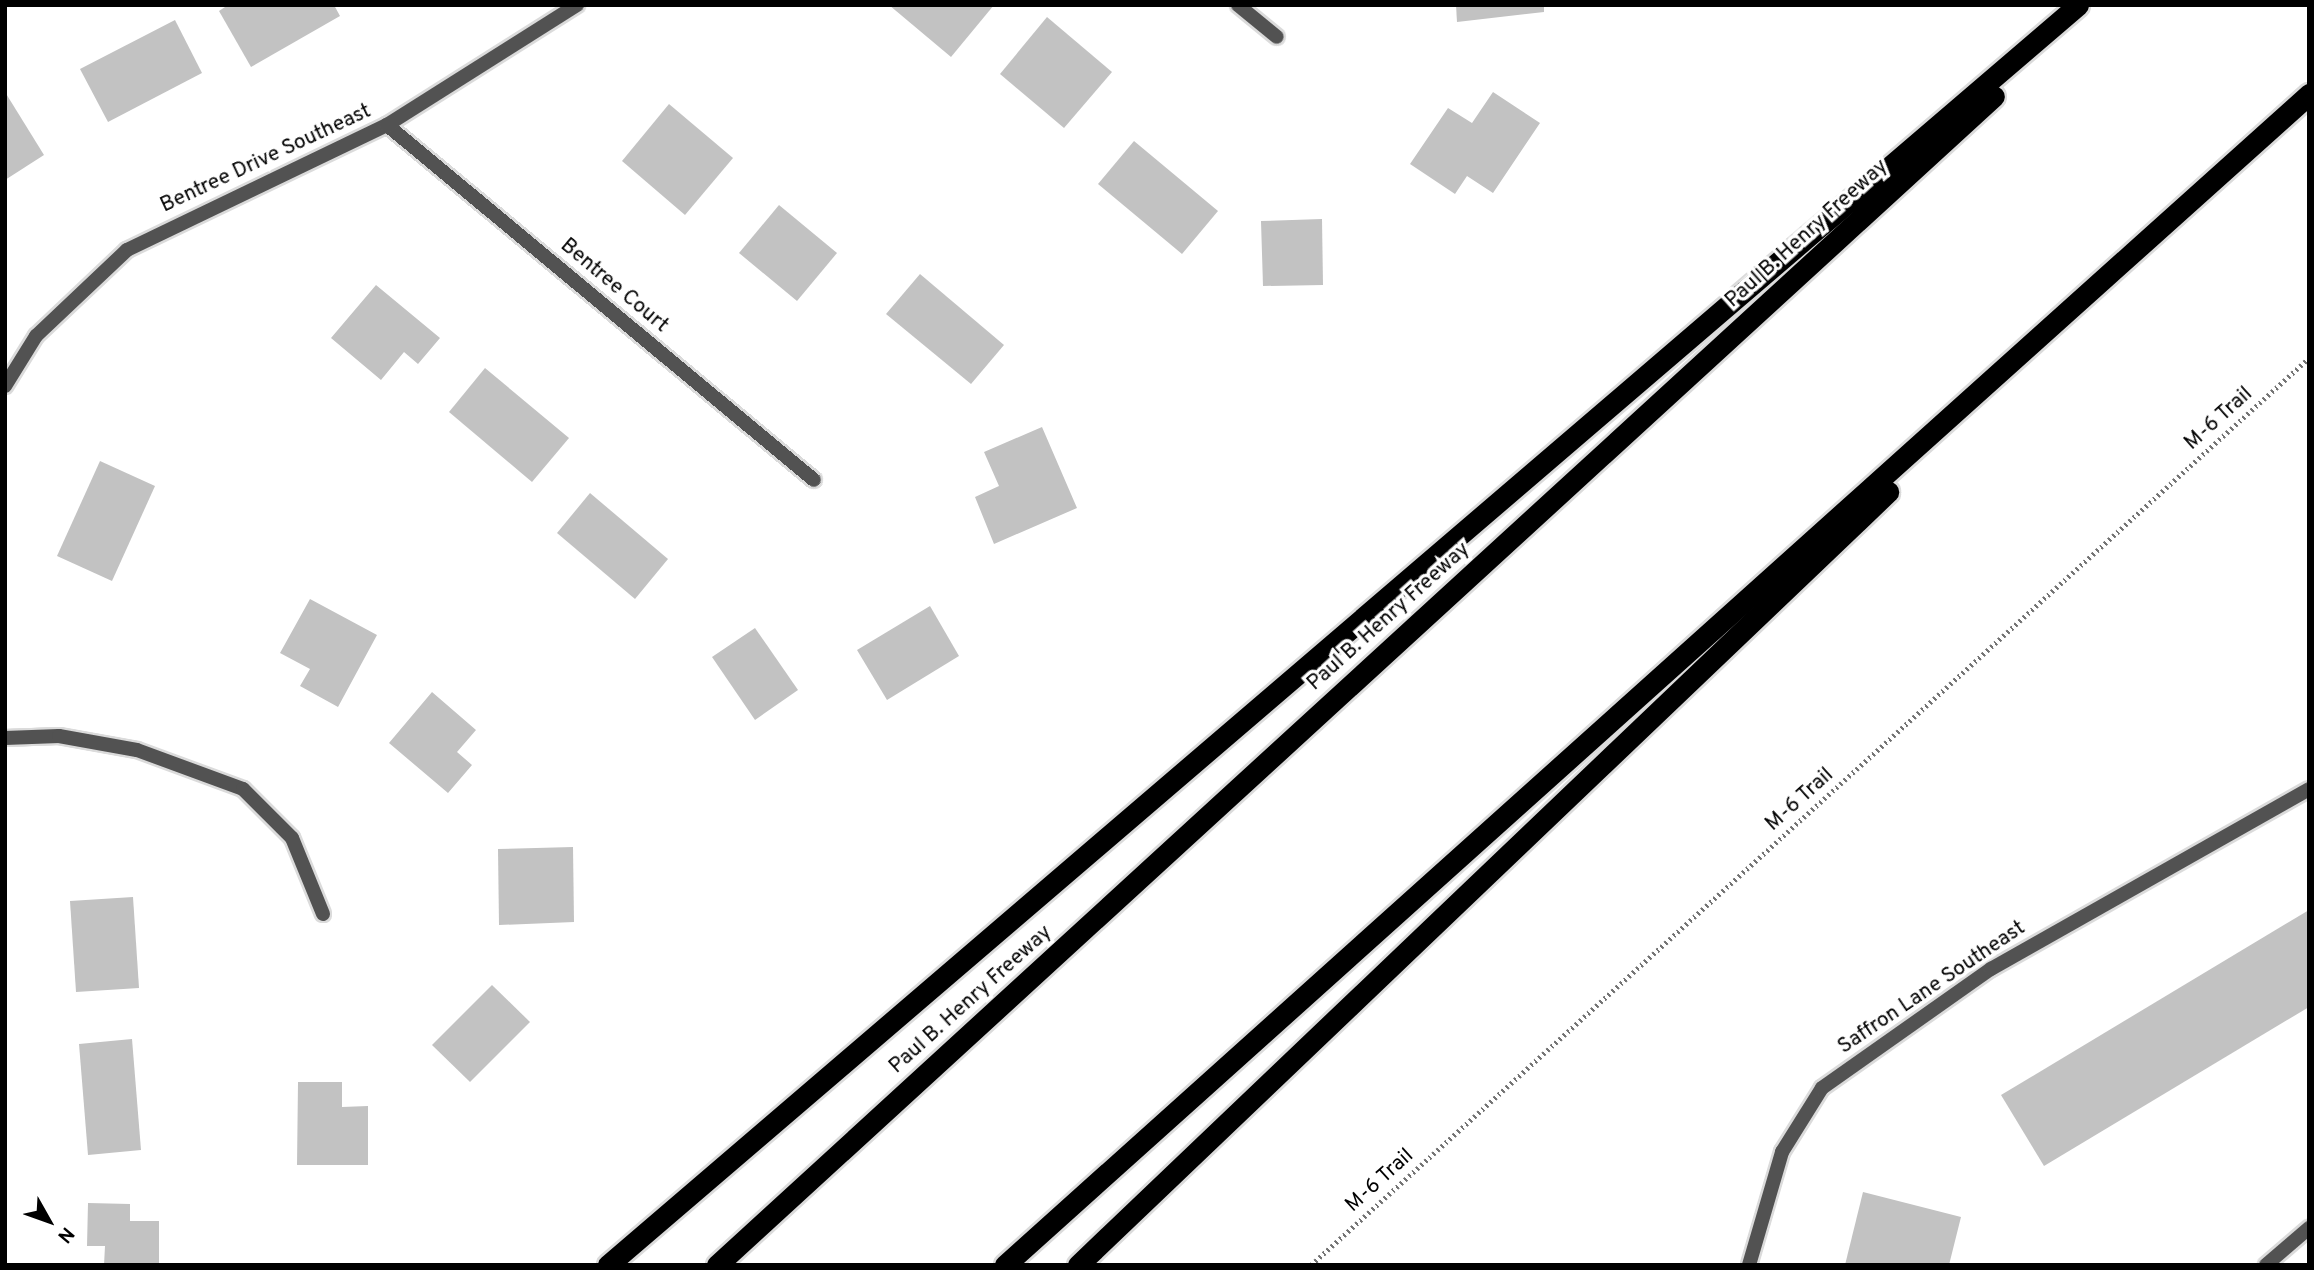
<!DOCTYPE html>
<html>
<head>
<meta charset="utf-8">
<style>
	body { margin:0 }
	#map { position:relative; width:2314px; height:1270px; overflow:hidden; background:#fff; font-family:Overpass,sans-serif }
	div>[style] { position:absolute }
	.building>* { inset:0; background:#c2c2c2 }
	.path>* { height:4.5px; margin-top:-2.25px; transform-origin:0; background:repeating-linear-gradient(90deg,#747474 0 2px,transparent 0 5.5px) }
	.roads { filter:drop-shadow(2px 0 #dbdbdb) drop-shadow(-2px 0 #dbdbdb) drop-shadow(0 2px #dbdbdb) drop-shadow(0 -2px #dbdbdb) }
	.lane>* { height:14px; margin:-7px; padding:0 7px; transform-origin:7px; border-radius:7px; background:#525252 }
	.street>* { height:14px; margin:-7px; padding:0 7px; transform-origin:7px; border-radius:7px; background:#525252 }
	.highway>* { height:21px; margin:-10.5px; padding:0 10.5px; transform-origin:10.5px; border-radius:10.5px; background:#000 }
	span { translate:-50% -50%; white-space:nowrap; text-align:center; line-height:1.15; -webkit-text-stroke:7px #fff; paint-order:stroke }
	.street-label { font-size:21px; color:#000 }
	.frame { position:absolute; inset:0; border:7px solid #000; pointer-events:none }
	.north { position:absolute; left:14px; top:1186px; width:70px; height:70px; -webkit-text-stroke:5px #fff; paint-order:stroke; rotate:130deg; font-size:19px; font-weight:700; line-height:28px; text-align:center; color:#000 }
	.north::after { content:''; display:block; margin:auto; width:24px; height:32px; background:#000; clip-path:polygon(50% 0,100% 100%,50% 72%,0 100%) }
</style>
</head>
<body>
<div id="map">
	<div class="building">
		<i style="clip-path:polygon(228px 5px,334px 5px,340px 16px,251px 67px,219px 11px)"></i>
		<i style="clip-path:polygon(889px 5px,994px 5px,951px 57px)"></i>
		<i style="clip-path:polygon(1456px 5px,1544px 5px,1544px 12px,1457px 22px)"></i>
		<i style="clip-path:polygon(1047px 17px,1112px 72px,1064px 128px,1000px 74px)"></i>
		<i style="clip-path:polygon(175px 20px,202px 73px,108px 122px,80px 69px)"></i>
		<i style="clip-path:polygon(5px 92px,44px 155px,5px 180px)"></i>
		<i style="clip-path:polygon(1493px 92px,1540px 123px,1493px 193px,1467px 176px,1455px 194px,1410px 164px,1448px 108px,1472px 123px)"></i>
		<i style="clip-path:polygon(669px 104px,733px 158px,685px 215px,622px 161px)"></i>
		<i style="clip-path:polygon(1134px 141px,1218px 211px,1182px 254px,1098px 184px)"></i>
		<i style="clip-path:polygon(779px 205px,837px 253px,797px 301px,739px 253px)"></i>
		<i style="clip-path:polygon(1322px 219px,1323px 285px,1263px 286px,1261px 221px)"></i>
		<i style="clip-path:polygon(920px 274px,1004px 345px,971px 384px,886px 314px)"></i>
		<i style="clip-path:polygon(376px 285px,440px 338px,418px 364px,404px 352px,381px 380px,331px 338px)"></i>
		<i style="clip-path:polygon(485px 368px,569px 438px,532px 482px,449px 412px)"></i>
		<i style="clip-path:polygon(1042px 427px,1077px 508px,994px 544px,975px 497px,999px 486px,984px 452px)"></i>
		<i style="clip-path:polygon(100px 461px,155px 486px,112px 581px,57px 556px)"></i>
		<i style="clip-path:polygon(590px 493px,668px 559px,635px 599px,557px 533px)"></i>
		<i style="clip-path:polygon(310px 599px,377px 635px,338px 707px,300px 686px,310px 669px,280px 653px)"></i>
		<i style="clip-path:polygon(930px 606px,959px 656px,887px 700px,857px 650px)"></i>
		<i style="clip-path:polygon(755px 628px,798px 690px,755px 720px,712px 657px)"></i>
		<i style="clip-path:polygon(432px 692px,476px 730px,457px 752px,472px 765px,448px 793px,389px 743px)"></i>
		<i style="clip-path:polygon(573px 847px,574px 922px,499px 925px,498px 849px)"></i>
		<i style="clip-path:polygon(133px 897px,139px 988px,76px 992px,70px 901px)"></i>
		<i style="clip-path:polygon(2309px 910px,2309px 1007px,2044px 1166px,2001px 1095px)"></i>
		<i style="clip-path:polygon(492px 985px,530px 1022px,470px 1082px,432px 1045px)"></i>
		<i style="clip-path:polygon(132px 1039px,141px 1150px,88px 1155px,79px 1044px)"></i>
		<i style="clip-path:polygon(298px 1082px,342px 1082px,342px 1107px,368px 1106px,368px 1165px,297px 1165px)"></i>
		<i style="clip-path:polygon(1863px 1192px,1961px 1217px,1949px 1265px,1845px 1265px)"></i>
		<i style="clip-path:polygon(88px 1203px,130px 1204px,130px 1221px,159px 1221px,159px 1265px,104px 1265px,105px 1246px,87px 1246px)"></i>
	</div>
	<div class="path">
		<i style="left:1311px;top:1265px;width:1349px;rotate:-42.27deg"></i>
	</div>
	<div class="roads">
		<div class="lane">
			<i style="left:2266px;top:1265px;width:57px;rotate:-40.7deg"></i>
		</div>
		<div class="street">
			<i style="left:1238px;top:5px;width:50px;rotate:39.4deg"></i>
			<i style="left:387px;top:125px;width:555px;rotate:39.74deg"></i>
			<i style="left:5px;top:386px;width:59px;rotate:-58.2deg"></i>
			<i style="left:36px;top:336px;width:125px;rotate:-43.4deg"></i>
			<i style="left:127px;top:250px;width:288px;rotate:-25.7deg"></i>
			<i style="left:387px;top:125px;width:225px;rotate:-32.3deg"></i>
			<i style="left:5px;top:738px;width:54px;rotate:-2.1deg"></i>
			<i style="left:59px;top:736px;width:79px;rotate:10.2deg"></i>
			<i style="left:137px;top:750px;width:113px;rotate:20.2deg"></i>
			<i style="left:243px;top:789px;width:69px;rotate:45deg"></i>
			<i style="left:292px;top:838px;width:82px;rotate:67.8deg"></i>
			<i style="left:1749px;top:1265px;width:118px;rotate:-73.7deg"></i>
			<i style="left:1782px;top:1152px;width:75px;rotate:-58deg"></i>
			<i style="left:1822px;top:1088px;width:207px;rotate:-35.2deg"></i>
			<i style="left:1991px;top:969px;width:365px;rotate:-29.5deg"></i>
		</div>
		<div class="highway">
			<i style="left:608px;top:1265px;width:1936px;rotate:-40.6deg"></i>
			<i style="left:717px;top:1265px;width:1731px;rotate:-42.47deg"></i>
			<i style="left:1005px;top:1265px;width:1753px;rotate:-41.92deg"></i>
			<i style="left:1078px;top:1265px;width:1120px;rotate:-43.66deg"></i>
		</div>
	</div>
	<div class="street-label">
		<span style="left:266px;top:159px;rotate:-25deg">Bentree Drive Southeast</span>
		<span style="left:1807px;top:234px;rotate:-42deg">Paul B. Henry Freeway</span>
		<span style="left:614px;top:286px;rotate:40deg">Bentree Court</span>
		<span style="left:2219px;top:419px;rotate:-42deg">M-6 Trail</span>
		<span style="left:1389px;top:617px;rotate:-42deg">Paul B. Henry Freeway</span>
		<span style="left:1800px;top:800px;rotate:-42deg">M-6 Trail</span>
		<span style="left:1932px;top:988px;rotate:-34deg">Saffron Lane Southeast</span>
		<span style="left:971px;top:1000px;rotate:-42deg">Paul B. Henry Freeway</span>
		<span style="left:1380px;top:1181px;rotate:-42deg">M-6 Trail</span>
	</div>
	<div class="frame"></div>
	<div class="north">N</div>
</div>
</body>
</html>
